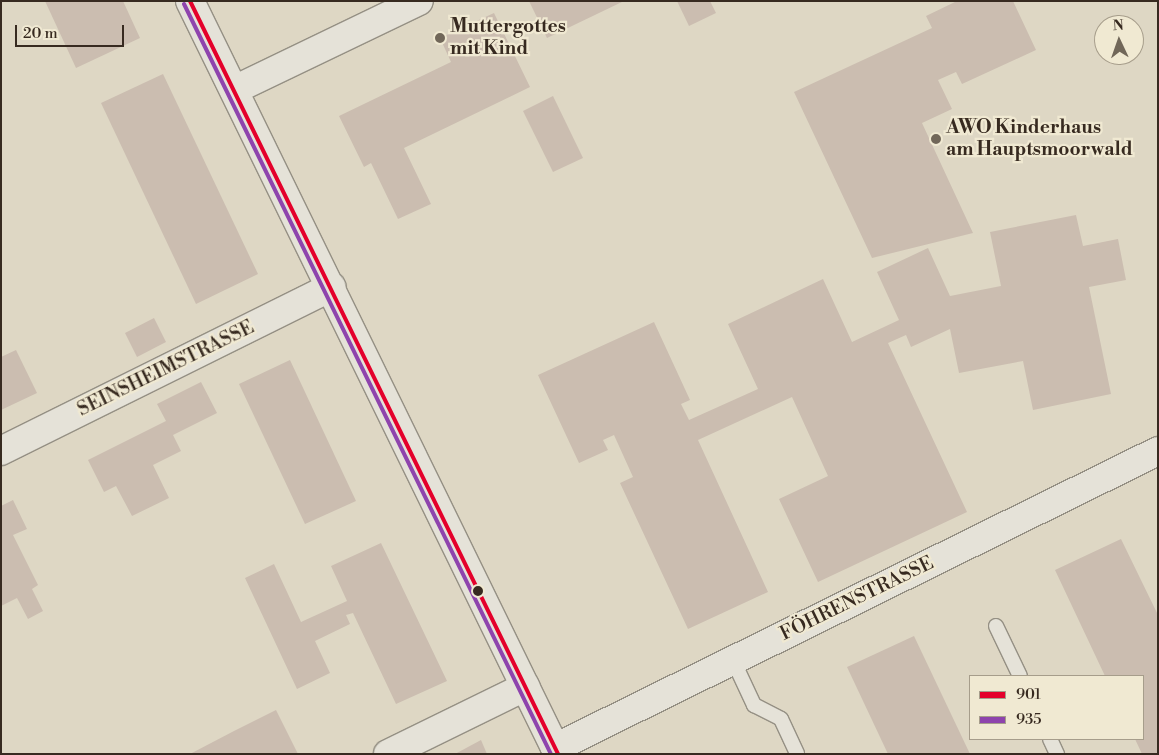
<!DOCTYPE html>
<html>
<head>
<meta charset="utf-8">
<style>
	body { margin:0 }
	#map { position:relative; width:1159px; height:755px; overflow:hidden; background:#ded7c4; font-family:"Libre Bodoni",serif }
	div>[style] { position:absolute }
	.building>* { inset:0; background:#cbbdb0 }
	.roads { filter:drop-shadow(1px 0 #959084) drop-shadow(-1px 0 #959084) drop-shadow(0 1px #959084) drop-shadow(0 -1px #959084) }
	.service>* { height:14px; margin:-7px; padding:0 7px; transform-origin:7px; border-radius:7px; background:#e5e2d8 }
	.minor>* { height:28px; margin:-14px; padding:0 14px; transform-origin:14px; border-radius:14px; background:#e5e2d8 }
	.bus-1>* { height:4px; margin:-2px; padding:0 2px; transform-origin:2px; border-radius:2px; background:#e4002b }
	.bus-2>* { height:4px; margin:-2px; padding:0 2px; transform-origin:2px; border-radius:2px; background:#8e44ad }
	.dots>* { width:14px; height:14px; translate:-50% -50%; box-sizing:border-box; border:2px solid #f0e9d2; border-radius:50% }
	span { translate:-50% -50%; white-space:nowrap; text-align:center; line-height:1.15; -webkit-text-stroke:4.5px #f0e9d2; paint-order:stroke }
	.poi-label { font-size:19px; color:#372a20; font-weight:700 }
	.left { translate:0 -50%; text-align:left }
	.street-label { font-size:19px; color:#372a20 }
	.frame { position:absolute; inset:0; border:2px solid #372a20; pointer-events:none }
	.legend { position:absolute; left:969px; top:675px; width:175px; height:65px; box-sizing:border-box; background:#f0e9d2; border:1px solid #a69d8b; margin:0; padding:6px 9px; list-style:none; font-size:15px; color:#372a20 }
	.legend li { display:flex; align-items:center; gap:10px; height:25px }
	.legend b { width:25px; border:1px solid #a69d8b }
	.north { position:absolute; left:1094px; top:15px; width:50px; height:50px; box-sizing:border-box; background:#f0e9d2; border:1px solid #a69d8b; border-radius:50%; rotate:357deg; font-size:14px; font-weight:700; line-height:20px; text-align:center; color:#372a20 }
	.north::after { content:''; display:block; margin:auto; width:18px; height:22px; background:#716759; clip-path:polygon(50% 0,100% 100%,50% 72%,0 100%) }
	.scale { position:absolute; left:15px; top:25px; width:109px; height:22px; box-sizing:border-box; border:2px solid #372a20; border-top:0; padding-left:6px; font-size:15px; line-height:18px; white-space:nowrap; color:#372a20; -webkit-text-stroke:4px #f0e9d2; paint-order:stroke }
</style>
</head>
<body>
<div id="map">
	<div class="building">
		<i style="clip-path:polygon(45px 1px,123px 1px,140px 38px,76px 68px)"></i>
		<i style="clip-path:polygon(529px 1px,624px 1px,547px 38px)"></i>
		<i style="clip-path:polygon(677px 1px,710px 1px,716px 13px,689px 26px)"></i>
		<i style="clip-path:polygon(957px 1px,1013px 1px,1036px 50px,962px 84px,956px 72px,938px 80px,952px 109px,922px 123px,973px 233px,872px 258px,794px 92px,932px 28px,926px 16px)"></i>
		<i style="clip-path:polygon(494px 13px,530px 87px,404px 148px,431px 204px,398px 219px,371px 163px,364px 167px,339px 116px,451px 62px,440px 38px)"></i>
		<i style="clip-path:polygon(163px 74px,258px 274px,196px 304px,101px 103px)"></i>
		<i style="clip-path:polygon(553px 96px,583px 158px,553px 172px,523px 111px)"></i>
		<i style="clip-path:polygon(1076px 215px,1083px 246px,1118px 239px,1126px 280px,1089px 287px,1111px 394px,1033px 410px,1023px 361px,959px 373px,950px 329px,911px 347px,906px 335px,888px 343px,967px 512px,818px 582px,779px 499px,828px 476px,792px 397px,698px 440px,768px 592px,688px 629px,620px 483px,633px 477px,614px 435px,603px 440px,608px 450px,579px 463px,538px 375px,654px 322px,690px 400px,681px 404px,689px 420px,758px 389px,728px 324px,823px 279px,852px 342px,899px 320px,877px 272px,928px 248px,950px 296px,1001px 286px,990px 232px)"></i>
		<i style="clip-path:polygon(154px 318px,166px 342px,137px 357px,125px 333px)"></i>
		<i style="clip-path:polygon(16px 350px,37px 393px,1px 410px,1px 357px)"></i>
		<i style="clip-path:polygon(290px 360px,356px 501px,305px 524px,239px 384px)"></i>
		<i style="clip-path:polygon(201px 382px,217px 413px,173px 435px,181px 451px,153px 465px,169px 498px,132px 516px,116px 486px,104px 492px,88px 460px,166px 421px,157px 404px)"></i>
		<i style="clip-path:polygon(13px 500px,27px 529px,13px 535px,38px 585px,32px 589px,43px 611px,28px 619px,17px 598px,1px 606px,1px 506px)"></i>
		<i style="clip-path:polygon(1121px 539px,1158px 615px,1158px 754px,1142px 754px,1135px 739px,1143px 739px,1143px 676px,1105px 676px,1055px 570px)"></i>
		<i style="clip-path:polygon(381px 543px,447px 681px,396px 704px,353px 613px,346px 615px,350px 624px,315px 641px,330px 673px,297px 689px,245px 578px,274px 564px,301px 622px,347px 601px,331px 566px)"></i>
		<i style="clip-path:polygon(914px 636px,970px 754px,888px 754px,847px 667px)"></i>
		<i style="clip-path:polygon(276px 710px,298px 754px,190px 754px,234px 731px)"></i>
		<i style="clip-path:polygon(481px 740px,487px 754px,455px 754px)"></i>
	</div>
	<div class="roads">
		<div class="service">
			<i style="left:996px;top:626px;width:55px;rotate:64.4deg"></i>
			<i style="left:733px;top:660px;width:50px;rotate:65deg"></i>
			<i style="left:754px;top:705px;width:30px;rotate:27deg"></i>
			<i style="left:781px;top:719px;width:38px;rotate:65deg"></i>
			<i style="left:1050px;top:739px;width:17px;rotate:65deg"></i>
		</div>
		<div class="minor">
			<i style="left:190px;top:1px;width:838px;rotate:63.95deg"></i>
			<i style="left:234px;top:90px;width:205px;rotate:-25.7deg"></i>
			<i style="left:1px;top:451px;width:369px;rotate:-26.4deg"></i>
			<i style="left:555px;top:748px;width:672px;rotate:-26.22deg"></i>
			<i style="left:388px;top:754px;width:153px;rotate:-26.1deg"></i>
		</div>
	</div>
	<div class="bus-1">
		<i style="left:190px;top:1px;width:838px;rotate:63.95deg"></i>
	</div>
	<div class="bus-2">
		<i style="left:184px;top:4px;width:835px;rotate:63.93deg"></i>
	</div>
	<div class="dots">
		<i style="left:440px;top:38px;background:#716759"></i>
		<i style="left:936px;top:139px;background:#716759"></i>
		<i style="left:478px;top:591px;background:#372a20"></i>
	</div>
	<div class="poi-label">
		<span class="left" style="left:450px;top:38px">Muttergottes<br>mit Kind</span>
		<span class="left" style="left:946px;top:139px">AWO Kinderhaus<br>am Hauptsmoorwald</span>
	</div>
	<div class="street-label">
		<span style="left:166px;top:369px;rotate:-26deg">SEINSHEIMSTRASSE</span>
		<span style="left:857px;top:599px;rotate:-26deg">FÖHRENSTRASSE</span>
	</div>
	<div class="frame"></div>
	<ul class="legend">
	<li><b style="height:6px;background:#e4002b"></b>901</li>
	<li><b style="height:6px;background:#8e44ad"></b>935</li>
	</ul>
	<div class="north">N</div>
	<div class="scale">20 m</div>
</div>
</body>
</html>
